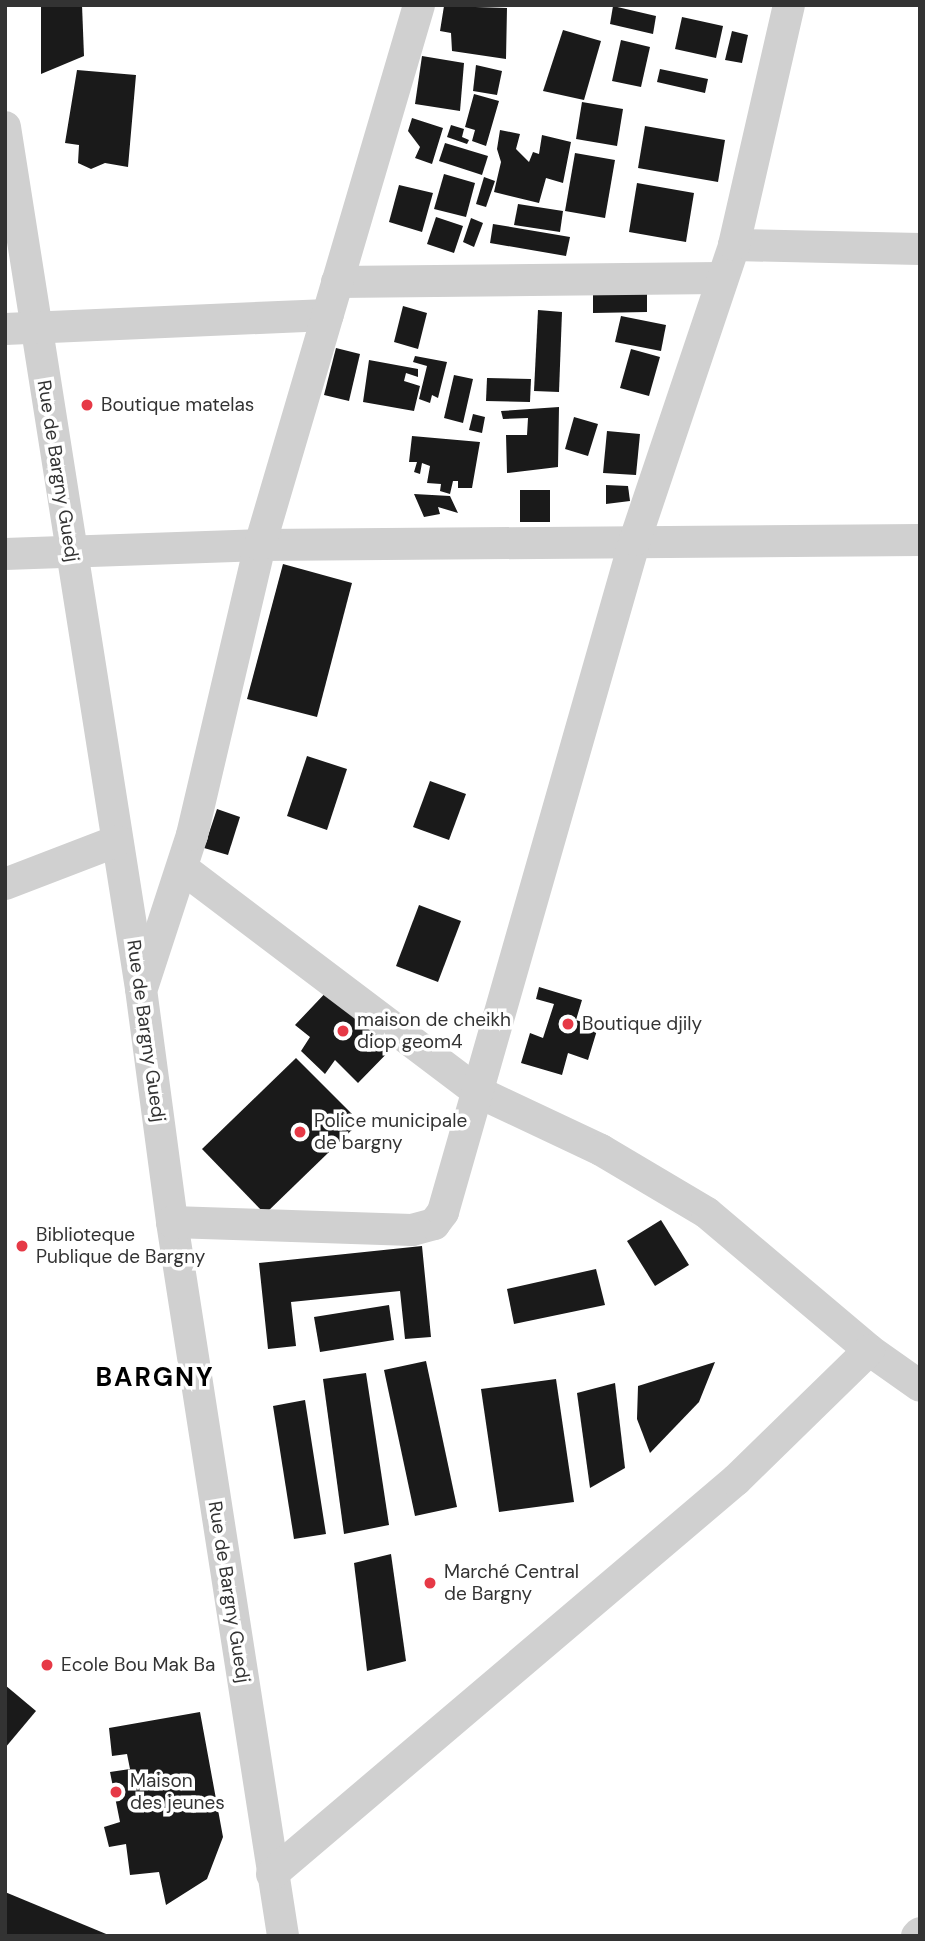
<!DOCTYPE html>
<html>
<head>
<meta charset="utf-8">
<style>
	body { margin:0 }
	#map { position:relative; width:925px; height:1941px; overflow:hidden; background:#fff; font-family:"DM Sans",sans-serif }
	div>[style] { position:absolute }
	.building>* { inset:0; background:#1a1a1a }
	.street>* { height:32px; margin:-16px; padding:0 16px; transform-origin:16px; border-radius:16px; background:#d0d0d0 }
	.dots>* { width:19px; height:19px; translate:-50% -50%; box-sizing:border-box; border:4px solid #fff; border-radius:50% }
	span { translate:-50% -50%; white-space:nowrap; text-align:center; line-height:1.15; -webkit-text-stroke:7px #fff; paint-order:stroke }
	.poi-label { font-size:19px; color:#333 }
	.left { translate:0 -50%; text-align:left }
	.street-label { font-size:19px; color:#333 }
	.district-label { font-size:26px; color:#000; font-weight:700; letter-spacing:2px }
	.frame { position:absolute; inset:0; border:7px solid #333; pointer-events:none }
</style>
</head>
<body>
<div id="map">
	<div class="building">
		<i style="clip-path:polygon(41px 5px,82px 5px,84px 56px,41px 74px)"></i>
		<i style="clip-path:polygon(444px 6px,507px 8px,506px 59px,452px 51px,451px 33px,440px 31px)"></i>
		<i style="clip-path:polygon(613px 6px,656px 16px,653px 34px,610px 24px)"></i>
		<i style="clip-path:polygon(682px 17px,723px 26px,716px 58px,675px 49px)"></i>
		<i style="clip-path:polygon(563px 30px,601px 41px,584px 100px,543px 91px)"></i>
		<i style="clip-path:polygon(732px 31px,748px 35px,742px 63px,725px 60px)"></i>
		<i style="clip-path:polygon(621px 40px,650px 47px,641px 87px,612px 81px)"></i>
		<i style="clip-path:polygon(422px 56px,464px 63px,460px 111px,415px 104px)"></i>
		<i style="clip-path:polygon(476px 65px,502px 71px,497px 95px,473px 91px)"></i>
		<i style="clip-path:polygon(660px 69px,708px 79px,705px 93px,657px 82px)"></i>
		<i style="clip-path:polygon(77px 70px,136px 75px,128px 167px,105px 163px,91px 169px,78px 163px,79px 145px,65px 143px)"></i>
		<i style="clip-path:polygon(474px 94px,499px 101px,486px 146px,472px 141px,475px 130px,465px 127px)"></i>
		<i style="clip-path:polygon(582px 102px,623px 109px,617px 146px,576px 139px)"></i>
		<i style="clip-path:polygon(412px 118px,443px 128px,432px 164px,415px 158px,420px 147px,408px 131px)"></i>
		<i style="clip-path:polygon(451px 125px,464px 129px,462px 137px,469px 140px,467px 144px,447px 137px)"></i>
		<i style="clip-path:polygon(645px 126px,725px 140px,718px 182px,638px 168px)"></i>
		<i style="clip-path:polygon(500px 130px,520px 134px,516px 149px,529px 162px,533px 152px,539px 154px,542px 135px,571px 142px,563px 183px,546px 178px,539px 203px,494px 192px,501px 162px,497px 149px)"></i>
		<i style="clip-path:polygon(445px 143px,488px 156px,482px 175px,439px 161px)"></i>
		<i style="clip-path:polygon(575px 153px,615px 160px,605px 218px,565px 211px)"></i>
		<i style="clip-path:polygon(444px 174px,475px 183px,466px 217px,434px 209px)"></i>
		<i style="clip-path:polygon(484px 177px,495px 181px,486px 207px,476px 204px)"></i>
		<i style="clip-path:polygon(637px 183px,694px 193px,686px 242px,629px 232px)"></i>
		<i style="clip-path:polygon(399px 185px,433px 193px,422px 232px,389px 222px)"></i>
		<i style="clip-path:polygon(518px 204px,563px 211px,560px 232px,514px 225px)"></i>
		<i style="clip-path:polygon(436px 217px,463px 226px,454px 253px,427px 244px)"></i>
		<i style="clip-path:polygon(471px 218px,483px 223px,474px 247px,463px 242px)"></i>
		<i style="clip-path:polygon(493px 224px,570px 237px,566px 256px,490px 243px)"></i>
		<i style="clip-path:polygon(593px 294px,647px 294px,647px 312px,593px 313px)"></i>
		<i style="clip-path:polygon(403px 306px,427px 313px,418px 349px,394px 342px)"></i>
		<i style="clip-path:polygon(538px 310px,562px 312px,559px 392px,534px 391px)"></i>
		<i style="clip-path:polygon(621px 316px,666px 325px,661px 351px,615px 342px)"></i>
		<i style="clip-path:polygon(336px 348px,360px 354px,349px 401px,324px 395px)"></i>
		<i style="clip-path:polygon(631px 349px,660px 357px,649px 396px,620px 388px)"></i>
		<i style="clip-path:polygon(415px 356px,447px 362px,438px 398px,432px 395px,430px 403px,419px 399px,427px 366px,413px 362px)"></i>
		<i style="clip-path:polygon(369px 360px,418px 369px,418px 377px,406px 373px,404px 381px,420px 386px,414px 411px,363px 402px)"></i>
		<i style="clip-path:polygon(454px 375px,473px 379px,463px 423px,444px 418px)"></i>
		<i style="clip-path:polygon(487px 378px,531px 379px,530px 402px,486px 401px)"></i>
		<i style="clip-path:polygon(559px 407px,558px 467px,507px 473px,506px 435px,527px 435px,528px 418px,503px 419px,501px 411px)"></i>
		<i style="clip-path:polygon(473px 414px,485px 417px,482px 433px,469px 430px)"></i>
		<i style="clip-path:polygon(574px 417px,598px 424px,588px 456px,565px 449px)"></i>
		<i style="clip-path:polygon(607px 431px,640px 434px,636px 475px,603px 473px)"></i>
		<i style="clip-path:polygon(412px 436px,480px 442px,472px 488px,458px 488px,458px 481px,453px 481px,450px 494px,440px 491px,441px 484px,427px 483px,430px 466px,422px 463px,420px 474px,414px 472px,417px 462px,409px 462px)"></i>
		<i style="clip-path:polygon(606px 485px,628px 486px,630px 501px,606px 504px)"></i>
		<i style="clip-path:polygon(520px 490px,550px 490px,550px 522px,520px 522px)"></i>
		<i style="clip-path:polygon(414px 494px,450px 496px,458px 513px,438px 507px,440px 514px,424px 517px)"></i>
		<i style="clip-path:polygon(283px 564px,352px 583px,317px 717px,247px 699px)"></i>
		<i style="clip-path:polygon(307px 756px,347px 769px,327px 830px,287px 816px)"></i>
		<i style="clip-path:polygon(430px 781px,466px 794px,449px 840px,413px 827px)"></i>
		<i style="clip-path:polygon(217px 809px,240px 817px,228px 855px,204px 848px)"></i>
		<i style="clip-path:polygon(419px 905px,461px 921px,438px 982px,396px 966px)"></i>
		<i style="clip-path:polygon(332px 986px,397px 1043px,358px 1083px,335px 1060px,325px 1074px,301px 1051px,310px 1037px,295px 1025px)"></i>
		<i style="clip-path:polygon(539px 987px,582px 1000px,576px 1020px,598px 1027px,588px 1060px,568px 1053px,562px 1075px,521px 1063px,530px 1033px,543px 1038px,554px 1004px,536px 999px)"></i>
		<i style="clip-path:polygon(296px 1058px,360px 1122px,265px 1214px,202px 1149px)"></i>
		<i style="clip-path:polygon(661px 1220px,689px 1265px,655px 1286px,627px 1241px)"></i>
		<i style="clip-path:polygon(422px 1246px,431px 1337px,405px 1339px,400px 1291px,291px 1302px,296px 1346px,268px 1349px,259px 1263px)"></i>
		<i style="clip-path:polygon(596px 1269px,605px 1305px,514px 1324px,507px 1289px)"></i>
		<i style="clip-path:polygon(389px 1305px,394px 1340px,320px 1352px,314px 1317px)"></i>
		<i style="clip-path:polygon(426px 1361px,457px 1507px,415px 1516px,384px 1370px)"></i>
		<i style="clip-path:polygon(715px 1362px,699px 1402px,650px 1453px,637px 1419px,638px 1386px)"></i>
		<i style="clip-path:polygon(366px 1373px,389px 1525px,344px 1534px,323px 1379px)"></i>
		<i style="clip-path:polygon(556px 1379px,574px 1502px,499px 1512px,481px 1389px)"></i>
		<i style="clip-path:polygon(615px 1383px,625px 1468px,590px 1488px,577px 1393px)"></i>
		<i style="clip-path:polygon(305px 1400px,326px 1534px,294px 1539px,273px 1406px)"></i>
		<i style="clip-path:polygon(391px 1554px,406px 1661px,367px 1671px,354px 1563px)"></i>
		<i style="clip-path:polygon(5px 1685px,36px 1711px,5px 1748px)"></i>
		<i style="clip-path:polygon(200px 1712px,223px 1837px,207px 1879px,166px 1905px,159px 1872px,130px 1875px,126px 1844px,109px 1847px,104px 1827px,120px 1822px,110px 1772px,130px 1769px,127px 1754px,112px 1756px,109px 1728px)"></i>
		<i style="clip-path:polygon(5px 1892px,111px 1936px,5px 1936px)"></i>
	</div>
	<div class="street">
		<i style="left:5px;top:127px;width:873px;rotate:81.03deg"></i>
		<i style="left:141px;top:989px;width:235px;rotate:82.4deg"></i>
		<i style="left:172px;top:1222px;width:723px;rotate:81.16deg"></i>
		<i style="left:734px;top:245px;width:186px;rotate:1.2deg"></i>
		<i style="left:337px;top:282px;width:383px;rotate:-0.6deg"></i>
		<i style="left:5px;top:329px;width:323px;rotate:-2.5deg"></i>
		<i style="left:5px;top:554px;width:255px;rotate:-2deg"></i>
		<i style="left:260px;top:545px;width:660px;rotate:-0.43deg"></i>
		<i style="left:182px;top:868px;width:371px;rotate:37.1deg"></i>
		<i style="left:478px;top:1092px;width:136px;rotate:25.2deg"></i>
		<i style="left:601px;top:1150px;width:123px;rotate:30.7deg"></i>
		<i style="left:707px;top:1213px;width:212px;rotate:40.2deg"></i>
		<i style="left:869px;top:1350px;width:62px;rotate:35.2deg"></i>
		<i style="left:5px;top:884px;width:120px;rotate:-21deg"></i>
		<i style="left:143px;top:985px;width:158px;rotate:-71.9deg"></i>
		<i style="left:192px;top:835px;width:298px;rotate:-76.8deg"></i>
		<i style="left:260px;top:545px;width:563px;rotate:-73.59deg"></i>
		<i style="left:172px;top:1222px;width:240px;rotate:1.9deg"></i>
		<i style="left:412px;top:1230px;width:23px;rotate:-15deg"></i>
		<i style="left:434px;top:1224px;width:15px;rotate:-53deg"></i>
		<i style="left:443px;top:1212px;width:699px;rotate:-74.05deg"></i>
		<i style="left:635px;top:540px;width:311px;rotate:-71.4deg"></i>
		<i style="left:734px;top:245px;width:246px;rotate:-77.1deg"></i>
		<i style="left:272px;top:1874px;width:609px;rotate:-40.34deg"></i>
		<i style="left:736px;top:1480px;width:186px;rotate:-44.3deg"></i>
		<i style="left:917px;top:1936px;width:4px;rotate:-45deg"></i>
	</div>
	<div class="dots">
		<i style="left:87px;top:405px;background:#e63946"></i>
		<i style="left:568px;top:1024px;background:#e63946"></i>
		<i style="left:343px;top:1031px;background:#e63946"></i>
		<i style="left:300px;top:1132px;background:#e63946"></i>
		<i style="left:22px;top:1246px;background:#e63946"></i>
		<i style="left:430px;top:1583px;background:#e63946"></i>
		<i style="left:47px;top:1665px;background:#e63946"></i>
		<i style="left:116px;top:1792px;background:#e63946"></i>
	</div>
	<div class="poi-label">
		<span class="left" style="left:101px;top:405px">Boutique matelas</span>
		<span class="left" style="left:357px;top:1031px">maison de cheikh<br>diop geom4</span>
		<span class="left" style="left:582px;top:1024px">Boutique djily</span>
		<span class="left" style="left:314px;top:1132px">Police municipale<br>de bargny</span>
		<span class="left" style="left:36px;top:1246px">Biblioteque<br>Publique de Bargny</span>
		<span class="left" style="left:444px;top:1583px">Marché Central<br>de Bargny</span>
		<span class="left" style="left:61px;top:1665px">Ecole Bou Mak Ba</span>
		<span class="left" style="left:130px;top:1792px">Maison<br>des jeunes</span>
	</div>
	<div class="street-label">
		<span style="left:58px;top:471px;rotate:81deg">Rue de Bargny Guedj</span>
		<span style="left:146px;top:1031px;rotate:82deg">Rue de Bargny Guedj</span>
		<span style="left:229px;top:1592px;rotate:81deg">Rue de Bargny Guedj</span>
	</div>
	<div class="district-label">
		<span style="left:155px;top:1378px">BARGNY</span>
	</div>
	<div class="frame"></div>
</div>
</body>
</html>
